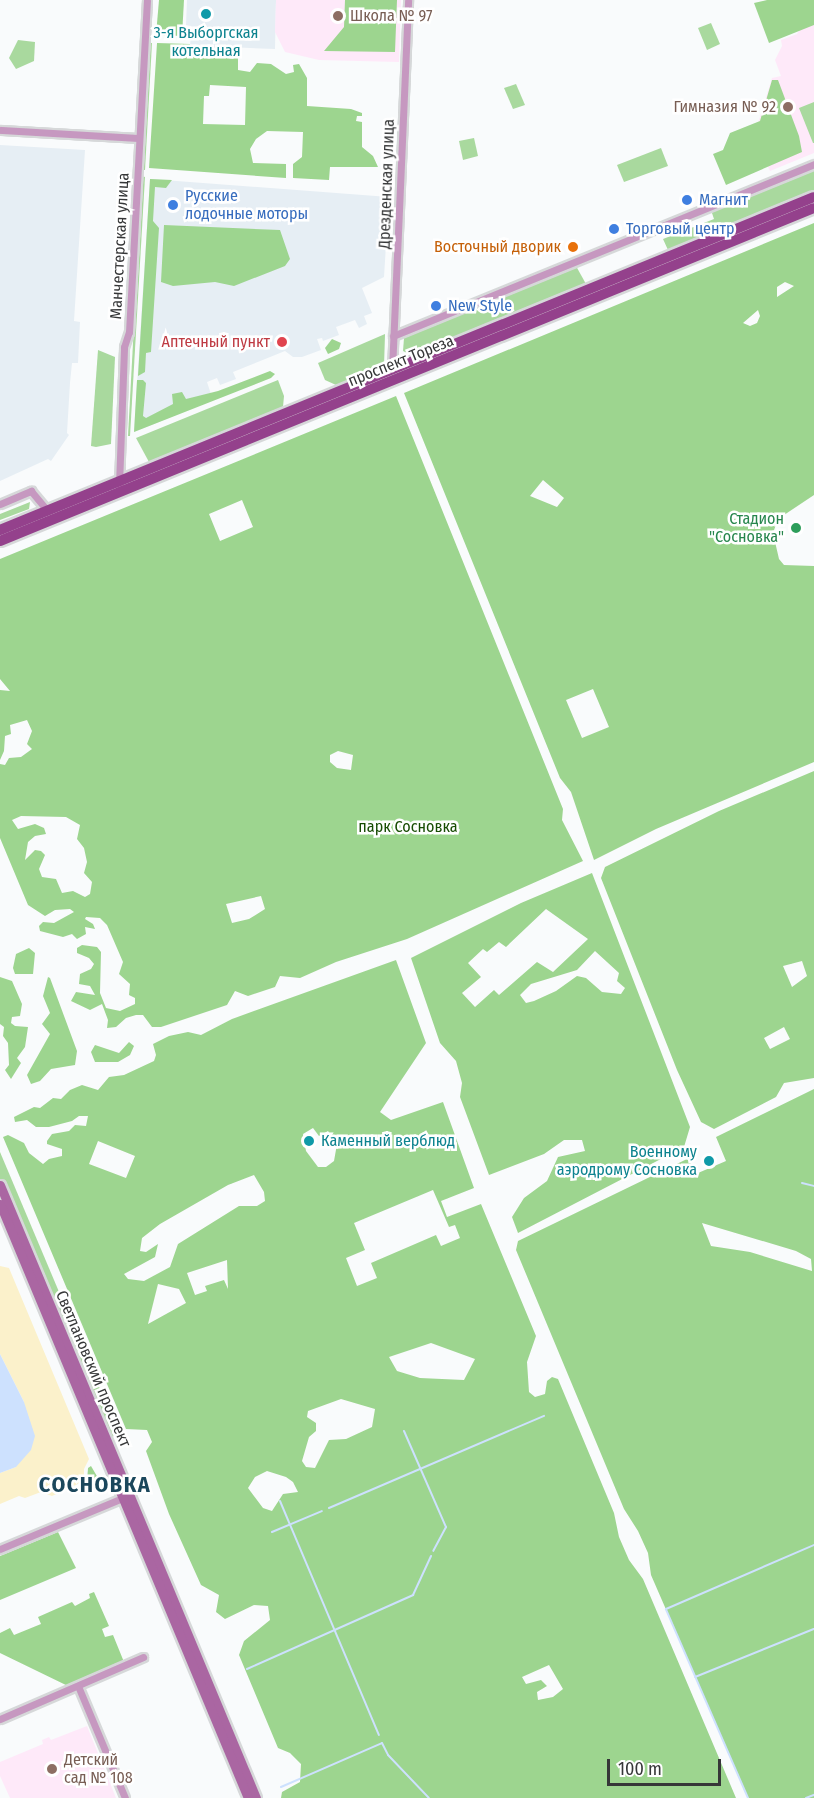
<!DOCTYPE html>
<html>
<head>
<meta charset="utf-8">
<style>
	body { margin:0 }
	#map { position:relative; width:814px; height:1798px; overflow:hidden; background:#f9fbfc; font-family:"Fira Sans Condensed",sans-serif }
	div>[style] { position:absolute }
	.built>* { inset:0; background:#e6eef4 }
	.education>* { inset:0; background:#fee9f9 }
	.green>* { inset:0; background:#a9d99e }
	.forest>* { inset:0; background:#9dd58f }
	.sand>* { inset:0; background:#fbf1cb }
	.water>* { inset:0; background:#cde1fe }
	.stream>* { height:2px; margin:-1px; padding:0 1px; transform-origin:1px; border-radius:1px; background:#cde1fe }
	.roads { filter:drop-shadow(2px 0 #d6d8d9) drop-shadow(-2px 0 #d6d8d9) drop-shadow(0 2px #d6d8d9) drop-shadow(0 -2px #d6d8d9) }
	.minor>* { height:7px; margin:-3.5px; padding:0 3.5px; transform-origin:3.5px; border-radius:3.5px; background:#c698c0 }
	.secondary>* { height:9px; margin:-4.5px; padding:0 4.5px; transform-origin:4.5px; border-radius:4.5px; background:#aa66a2 }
	.primary>* { height:10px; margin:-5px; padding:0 5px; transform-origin:5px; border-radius:5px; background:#94418c }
	.dots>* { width:16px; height:16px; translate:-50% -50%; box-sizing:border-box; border:3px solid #fff; border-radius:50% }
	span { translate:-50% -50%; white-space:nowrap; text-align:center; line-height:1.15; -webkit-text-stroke:5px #fff; paint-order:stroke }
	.education-label { font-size:16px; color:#785e54 }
	.left { translate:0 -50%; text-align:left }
	.right { translate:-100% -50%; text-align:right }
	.culture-label { font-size:16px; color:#0d838f }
	.street-label { font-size:16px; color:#363738 }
	.shop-label { font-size:16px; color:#366cbe }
	.food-label { font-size:16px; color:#c56008 }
	.health-label { font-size:16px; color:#be3a42 }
	.leisure-label { font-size:16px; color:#27864d }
	.park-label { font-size:16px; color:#174c03 }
	.district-label { font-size:22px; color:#1b475c; font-weight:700; letter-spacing:1.5px }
	.scale { position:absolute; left:607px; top:1759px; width:114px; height:27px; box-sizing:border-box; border:3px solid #363738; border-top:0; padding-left:8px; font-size:18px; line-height:21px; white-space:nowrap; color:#363738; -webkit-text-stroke:4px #fff; paint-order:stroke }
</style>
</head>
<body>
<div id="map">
	<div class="built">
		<i style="clip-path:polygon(187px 0,276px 0,275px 49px,227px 47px,227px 53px,190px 50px,191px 26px,186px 25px)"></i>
		<i style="clip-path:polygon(0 145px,85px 150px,74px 321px,80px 322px,78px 363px,72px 363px,70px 383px,67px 433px,69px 435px,51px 461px,48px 459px,0 481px)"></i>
		<i style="clip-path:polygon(150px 179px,389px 197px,384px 277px,362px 288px,372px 313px,364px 316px,367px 324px,359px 328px,355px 320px,336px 327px,339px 335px,323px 341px,322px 338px,317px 339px,321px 350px,302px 357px,293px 357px,285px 351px,233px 372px,236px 379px,220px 385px,217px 378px,207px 382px,213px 400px,134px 432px)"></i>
	</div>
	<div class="education">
		<i style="clip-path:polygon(276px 0,401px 0,399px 62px,319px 60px,285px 52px,275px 32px)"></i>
		<i style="clip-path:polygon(814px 18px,814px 153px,770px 171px,754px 136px,772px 78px,781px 76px,775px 60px,782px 46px,781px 40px,797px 34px,805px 21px)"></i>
		<i style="clip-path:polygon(87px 1726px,116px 1798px,10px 1798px,0 1776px,0 1762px,43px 1744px,42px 1740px,49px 1737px,51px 1740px)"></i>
	</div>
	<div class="green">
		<i style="clip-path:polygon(711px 23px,720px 44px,707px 50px,698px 28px)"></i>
		<i style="clip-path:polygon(18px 40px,35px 42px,34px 61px,16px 69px,9px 58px)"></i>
		<i style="clip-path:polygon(149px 43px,152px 43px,145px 170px,142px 170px)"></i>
		<i style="clip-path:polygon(516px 84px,525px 105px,513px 109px,504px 88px)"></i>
		<i style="clip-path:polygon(814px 102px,814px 143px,813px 143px,799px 108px)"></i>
		<i style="clip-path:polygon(474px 138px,478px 156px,463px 160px,459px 141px)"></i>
		<i style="clip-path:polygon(661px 148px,668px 166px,624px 182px,617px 165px)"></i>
		<i style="clip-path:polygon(814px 168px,814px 190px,668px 250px,663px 239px,714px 219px,711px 210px)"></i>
		<i style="clip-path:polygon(142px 176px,145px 177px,130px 436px,128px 436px)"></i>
		<i style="clip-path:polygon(576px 266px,586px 284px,411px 355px,403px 351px,404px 338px,410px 333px)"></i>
		<i style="clip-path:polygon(385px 334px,384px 366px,336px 385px,325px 380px,318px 363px)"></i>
		<i style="clip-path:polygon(98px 350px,115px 357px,111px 444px,96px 447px,91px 446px)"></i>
		<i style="clip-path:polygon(278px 380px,284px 396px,283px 407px,149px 462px,136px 438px)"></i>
		<i style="clip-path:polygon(30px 502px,29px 509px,0 520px,0 514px)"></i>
		<i style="clip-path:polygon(0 1152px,119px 1434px,109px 1438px,0 1179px)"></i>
	</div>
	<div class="forest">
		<i style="clip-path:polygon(159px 0,184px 0,182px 36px,156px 35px)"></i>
		<i style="clip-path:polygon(345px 0,397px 0,395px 52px,324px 51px,344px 27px)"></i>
		<i style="clip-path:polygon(767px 0,814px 0,814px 25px,769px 43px,754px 3px)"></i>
		<i style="clip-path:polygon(evenodd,157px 43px,190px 44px,190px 50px,227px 53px,227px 57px,238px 58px,238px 70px,250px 72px,257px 63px,271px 64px,286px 74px,294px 72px,293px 65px,299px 64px,307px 78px,307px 106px,351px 109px,362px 113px,362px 116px,357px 116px,356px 121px,362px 122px,362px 147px,373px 156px,378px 167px,330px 167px,329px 180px,293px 178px,293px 164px,302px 157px,303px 132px,267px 131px,256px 139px,250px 149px,253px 163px,286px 164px,286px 178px,149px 168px,157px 43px,210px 85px,246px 87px,245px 125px,203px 124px,204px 96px,209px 96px,210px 85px)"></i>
		<i style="clip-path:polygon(772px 80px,778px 80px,799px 136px,802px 152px,726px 185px,713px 154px,723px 150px,730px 133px,760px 121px)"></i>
		<i style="clip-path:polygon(150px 179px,172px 180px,166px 188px,155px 187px,153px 221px,159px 228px,151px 352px,146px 353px,145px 372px,138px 376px)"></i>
		<i style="clip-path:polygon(evenodd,814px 223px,814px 495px,778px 519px,773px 533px,779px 559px,784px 565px,814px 566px,814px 762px,656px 829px,594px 860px,571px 792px,560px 778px,404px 393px,814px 223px,785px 282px,794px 286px,777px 297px,777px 287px,785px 282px,814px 223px,758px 310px,760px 316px,757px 323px,750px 326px,743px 323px,758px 310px,814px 223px,543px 480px,564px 498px,557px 507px,530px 496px,543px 480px,814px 223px,593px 689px,609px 727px,582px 738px,566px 700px,593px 689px)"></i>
		<i style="clip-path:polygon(164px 225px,280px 230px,290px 259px,285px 266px,234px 286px,215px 282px,173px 286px,161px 282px)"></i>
		<i style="clip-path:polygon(332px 339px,341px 343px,339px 349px,328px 354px,325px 348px)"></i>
		<i style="clip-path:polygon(270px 371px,275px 374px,271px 378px,134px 432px,137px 380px,143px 380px,146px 383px,143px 416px,146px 418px,173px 404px,172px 394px,182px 392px,186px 399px,218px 391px)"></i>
		<i style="clip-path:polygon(evenodd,396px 396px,563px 809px,562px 820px,583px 861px,407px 939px,336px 962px,300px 978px,280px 976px,275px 987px,248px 996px,235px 991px,227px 1005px,161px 1027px,152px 1027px,143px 1015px,136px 1015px,126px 1018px,116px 1027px,107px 1028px,108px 1020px,102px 1004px,90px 1010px,71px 1001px,76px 992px,95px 995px,90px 986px,79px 984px,80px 974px,91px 969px,94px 964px,89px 958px,77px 953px,77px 948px,82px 945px,97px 947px,101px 952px,100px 993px,106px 1008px,120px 1011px,135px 1004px,135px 998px,129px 995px,130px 984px,119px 974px,123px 962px,107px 925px,100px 918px,86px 917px,85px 919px,93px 924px,95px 929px,85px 927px,86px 934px,77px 939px,72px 934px,63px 937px,40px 931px,39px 926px,43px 922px,54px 923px,74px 912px,70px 909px,55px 910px,45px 916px,28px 905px,0 838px,0 764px,5px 765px,9px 758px,21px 757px,32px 749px,27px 744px,32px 731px,27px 720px,10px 725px,11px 734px,5px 736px,4px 751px,0 760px,0 690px,10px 691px,0 679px,0 559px,396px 396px,242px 500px,253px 527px,220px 541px,209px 514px,242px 500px,396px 396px,338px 751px,353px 755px,351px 770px,337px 768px,330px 762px,330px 755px,338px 751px,396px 396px,21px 816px,66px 817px,80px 825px,77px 839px,84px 848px,87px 862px,84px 873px,92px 882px,90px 894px,85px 897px,73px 891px,62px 893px,56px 879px,42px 877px,39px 869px,45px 855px,41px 851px,35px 850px,25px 860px,28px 842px,35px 836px,46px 834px,44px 828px,35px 824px,18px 829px,12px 820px,21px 816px,396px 396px,261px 896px,265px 909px,249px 919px,232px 923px,226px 904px,261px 896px)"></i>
		<i style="clip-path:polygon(evenodd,814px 771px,814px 1078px,784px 1083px,776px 1097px,714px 1129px,701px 1122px,677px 1070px,601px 878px,605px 867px,719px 811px,814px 771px,802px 961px,807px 976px,792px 987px,783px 966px,802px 961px,814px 771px,784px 1027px,790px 1039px,770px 1049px,764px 1038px,784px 1027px)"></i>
		<i style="clip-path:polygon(evenodd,592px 873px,690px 1127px,684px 1147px,518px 1233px,512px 1217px,524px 1198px,547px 1181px,558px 1157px,585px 1151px,582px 1140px,564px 1140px,544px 1154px,489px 1175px,460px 1097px,462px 1083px,456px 1061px,440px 1043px,411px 958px,521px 903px,592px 873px,546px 909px,588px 939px,553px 972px,537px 962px,499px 995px,494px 990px,475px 1007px,462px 993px,481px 977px,468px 963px,483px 949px,487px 952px,499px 942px,506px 947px,546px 909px,592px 873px,595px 951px,619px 973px,617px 981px,625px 988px,621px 994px,602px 992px,586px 978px,577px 976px,556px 991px,534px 1001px,526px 1003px,520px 995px,531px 984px,577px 970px,595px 951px)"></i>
		<i style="clip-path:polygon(29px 948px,35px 953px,33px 974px,15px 974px,13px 968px,16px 954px)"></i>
		<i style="clip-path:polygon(evenodd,396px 960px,426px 1043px,380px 1112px,391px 1120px,443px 1102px,474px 1188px,441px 1201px,447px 1217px,481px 1204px,536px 1336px,527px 1362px,529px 1392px,535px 1397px,545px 1394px,547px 1381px,552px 1377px,558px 1379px,614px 1513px,619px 1537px,629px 1560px,643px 1579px,736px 1798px,281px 1798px,282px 1792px,300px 1782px,301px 1764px,290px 1753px,278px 1748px,239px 1655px,244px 1641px,270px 1620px,268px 1606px,254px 1605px,225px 1619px,216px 1612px,219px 1595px,201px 1585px,169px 1514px,146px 1451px,152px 1442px,147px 1430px,126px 1429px,3px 1137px,8px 1135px,24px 1143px,29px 1153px,43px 1164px,49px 1159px,62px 1156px,62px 1149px,47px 1144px,47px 1141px,52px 1134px,69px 1131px,75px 1125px,86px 1126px,88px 1116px,79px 1116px,72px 1121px,49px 1127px,36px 1127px,27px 1120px,15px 1122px,14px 1117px,34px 1107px,40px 1108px,53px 1098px,61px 1099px,70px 1090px,82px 1085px,98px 1090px,109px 1077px,124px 1075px,154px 1061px,156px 1055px,153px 1044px,169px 1036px,188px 1032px,201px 1035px,232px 1019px,396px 960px,313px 1128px,319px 1136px,328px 1131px,337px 1144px,334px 1161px,326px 1167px,318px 1167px,306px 1151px,303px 1134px,313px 1128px,396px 960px,98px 1141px,135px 1156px,126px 1178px,89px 1164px,98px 1141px,396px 960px,254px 1175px,264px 1192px,265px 1201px,257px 1206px,239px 1206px,178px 1244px,170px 1267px,144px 1281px,128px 1279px,124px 1274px,155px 1257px,158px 1244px,146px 1252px,140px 1251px,142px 1238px,160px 1224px,228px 1185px,254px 1175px,396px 960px,433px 1190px,449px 1227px,455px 1225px,460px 1238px,441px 1246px,436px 1235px,371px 1263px,377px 1278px,357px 1286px,346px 1258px,365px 1250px,354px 1223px,433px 1190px,396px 960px,227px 1260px,228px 1289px,224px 1280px,205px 1286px,207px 1291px,195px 1295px,187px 1273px,227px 1260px,396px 960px,158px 1284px,179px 1289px,186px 1303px,148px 1324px,158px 1284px,396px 960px,431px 1343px,475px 1359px,464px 1380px,420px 1378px,397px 1371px,389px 1357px,431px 1343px,396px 960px,341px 1399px,375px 1409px,372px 1427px,346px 1439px,329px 1440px,315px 1468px,306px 1467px,302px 1461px,309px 1437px,316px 1431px,316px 1423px,307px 1417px,308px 1411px,341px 1399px,396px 960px,267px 1471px,286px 1477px,293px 1482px,298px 1492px,283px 1494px,272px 1511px,263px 1508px,248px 1488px,255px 1477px,267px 1471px,396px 960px,549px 1665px,563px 1689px,553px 1697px,538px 1700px,537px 1692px,547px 1686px,541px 1680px,526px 1684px,522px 1677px,549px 1665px)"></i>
		<i style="clip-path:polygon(0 977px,12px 981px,22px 1004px,20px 1016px,12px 1017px,11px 1023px,15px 1026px,28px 1027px,25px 1047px,17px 1058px,21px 1063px,11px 1079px,5px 1070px,9px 1065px,8px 1043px,3px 1036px,4px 1027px,0 1024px)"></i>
		<i style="clip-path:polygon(48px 977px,50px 978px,77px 1051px,75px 1065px,51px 1069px,40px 1081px,31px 1084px,27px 1075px,50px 1034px,42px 1024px,50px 1013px,43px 996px)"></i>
		<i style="clip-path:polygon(129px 1042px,134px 1046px,130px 1055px,118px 1062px,95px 1062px,91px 1052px,95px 1045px,119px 1053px)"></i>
		<i style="clip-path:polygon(evenodd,814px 1089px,814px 1798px,748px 1798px,651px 1575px,648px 1553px,638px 1531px,624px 1509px,516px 1250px,518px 1241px,687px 1159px,698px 1173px,726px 1161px,716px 1137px,814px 1089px,702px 1223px,796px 1251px,811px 1259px,812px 1271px,750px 1252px,711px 1246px,702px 1223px)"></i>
		<i style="clip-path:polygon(91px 1466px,105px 1490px,103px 1493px,87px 1482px,88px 1468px)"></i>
		<i style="clip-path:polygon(58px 1532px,76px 1568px,0 1600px,0 1556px)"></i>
		<i style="clip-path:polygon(94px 1592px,109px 1626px,102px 1629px,105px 1637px,113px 1635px,124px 1662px,70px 1687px,0 1653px,0 1633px,10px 1628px,14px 1635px,41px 1624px,38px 1617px,72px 1602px,75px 1606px,90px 1598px,89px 1594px)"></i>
	</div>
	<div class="sand">
		<i style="clip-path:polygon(0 1266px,9px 1268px,89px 1459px,84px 1469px,84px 1481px,52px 1496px,41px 1492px,25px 1498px,19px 1496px,0 1504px,0 1473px,16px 1467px,24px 1402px,0 1354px)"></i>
	</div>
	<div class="water">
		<i style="clip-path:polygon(0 1354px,24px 1402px,35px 1436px,31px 1450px,16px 1467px,0 1473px)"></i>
	</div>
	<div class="stream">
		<i style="left:802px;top:1183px;width:12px;rotate:14deg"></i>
		<i style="left:404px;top:1431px;width:105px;rotate:66.4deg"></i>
		<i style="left:446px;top:1527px;width:27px;rotate:118deg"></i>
		<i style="left:280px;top:1501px;width:254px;rotate:67.1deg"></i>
		<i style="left:329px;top:1508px;width:234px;rotate:-23.2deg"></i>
		<i style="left:272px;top:1532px;width:54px;rotate:-22.8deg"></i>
		<i style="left:247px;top:1669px;width:182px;rotate:-24deg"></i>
		<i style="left:413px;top:1595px;width:43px;rotate:-65.2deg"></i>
		<i style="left:695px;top:1677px;width:128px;rotate:-22deg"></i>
		<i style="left:281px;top:1787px;width:110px;rotate:-23.5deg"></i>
		<i style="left:382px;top:1743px;width:13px;rotate:63deg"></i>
		<i style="left:388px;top:1755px;width:59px;rotate:46.4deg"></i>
		<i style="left:748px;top:1798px;width:206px;rotate:-113.5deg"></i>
		<i style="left:666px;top:1609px;width:161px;rotate:-23.4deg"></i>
		<i style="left:806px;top:1798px;width:9px;rotate:-21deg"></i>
	</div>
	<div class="roads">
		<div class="minor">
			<i style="left:0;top:130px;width:139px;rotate:3.3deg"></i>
			<i style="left:393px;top:336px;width:455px;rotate:-22.2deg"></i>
			<i style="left:392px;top:370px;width:370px;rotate:-87.5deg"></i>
			<i style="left:119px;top:485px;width:138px;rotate:-87.9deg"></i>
			<i style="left:124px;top:347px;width:16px;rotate:-72deg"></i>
			<i style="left:129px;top:332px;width:332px;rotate:-86.9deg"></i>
			<i style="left:0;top:504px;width:34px;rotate:-23deg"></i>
			<i style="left:31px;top:491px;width:26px;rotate:50deg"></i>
			<i style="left:0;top:1549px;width:135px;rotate:-22.6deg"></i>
			<i style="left:78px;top:1686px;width:121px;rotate:67.2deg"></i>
			<i style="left:0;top:1719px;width:156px;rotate:-23.4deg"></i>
		</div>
		<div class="secondary">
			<i style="left:0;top:1185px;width:664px;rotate:67.33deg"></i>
			<i style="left:0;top:1204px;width:644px;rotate:67.34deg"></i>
		</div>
		<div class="primary">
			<i style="left:0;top:530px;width:879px;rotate:-22.25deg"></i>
			<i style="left:0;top:541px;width:879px;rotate:-22.25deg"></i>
		</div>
	</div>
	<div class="dots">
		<i style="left:206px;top:14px;background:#0f9aa8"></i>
		<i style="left:338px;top:16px;background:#8d6e63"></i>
		<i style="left:788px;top:107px;background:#8d6e63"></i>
		<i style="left:687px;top:200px;background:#3f7fe0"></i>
		<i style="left:173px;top:205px;background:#3f7fe0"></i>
		<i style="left:614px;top:229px;background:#3f7fe0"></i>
		<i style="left:573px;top:247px;background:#e8710a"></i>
		<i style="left:436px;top:306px;background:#3f7fe0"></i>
		<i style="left:282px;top:342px;background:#e0444e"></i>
		<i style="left:796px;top:528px;background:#2e9e5b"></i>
		<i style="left:309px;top:1141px;background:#0f9aa8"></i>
		<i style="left:709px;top:1161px;background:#0f9aa8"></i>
		<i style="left:52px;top:1769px;background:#8d6e63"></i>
	</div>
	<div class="education-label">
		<span class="left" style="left:350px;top:16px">Школа № 97</span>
		<span class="right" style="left:776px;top:107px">Гимназия № 92</span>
		<span class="left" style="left:64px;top:1769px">Детский<br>сад № 108</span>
	</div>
	<div class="culture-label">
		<span style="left:206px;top:42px">3-я Выборгская<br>котельная</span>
		<span class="left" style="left:321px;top:1141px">Каменный верблюд</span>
		<span class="right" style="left:697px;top:1161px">Военному<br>аэродрому Сосновка</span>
	</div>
	<div class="street-label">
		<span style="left:387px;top:184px;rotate:-88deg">Дрезденская улица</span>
		<span style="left:120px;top:246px;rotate:-87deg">Манчестерская улица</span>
		<span style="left:401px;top:361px;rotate:-22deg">проспект Тореза</span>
		<span style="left:93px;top:1369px;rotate:67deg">Светлановский проспект</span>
	</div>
	<div class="shop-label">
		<span class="left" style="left:185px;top:205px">Русские<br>лодочные моторы</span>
		<span class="left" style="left:699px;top:200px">Магнит</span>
		<span class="left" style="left:626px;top:229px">Торговый центр</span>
		<span class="left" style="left:448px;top:306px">New Style</span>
	</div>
	<div class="food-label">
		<span class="right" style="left:561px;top:247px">Восточный дворик</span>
	</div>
	<div class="health-label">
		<span class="right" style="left:270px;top:342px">Аптечный пункт</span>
	</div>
	<div class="leisure-label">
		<span class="right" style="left:784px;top:528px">Стадион<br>"Сосновка"</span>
	</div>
	<div class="park-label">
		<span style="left:408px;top:827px">парк Сосновка</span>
	</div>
	<div class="district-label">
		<span style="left:95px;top:1485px">СОСНОВКА</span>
	</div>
	<div class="scale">100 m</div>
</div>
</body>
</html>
